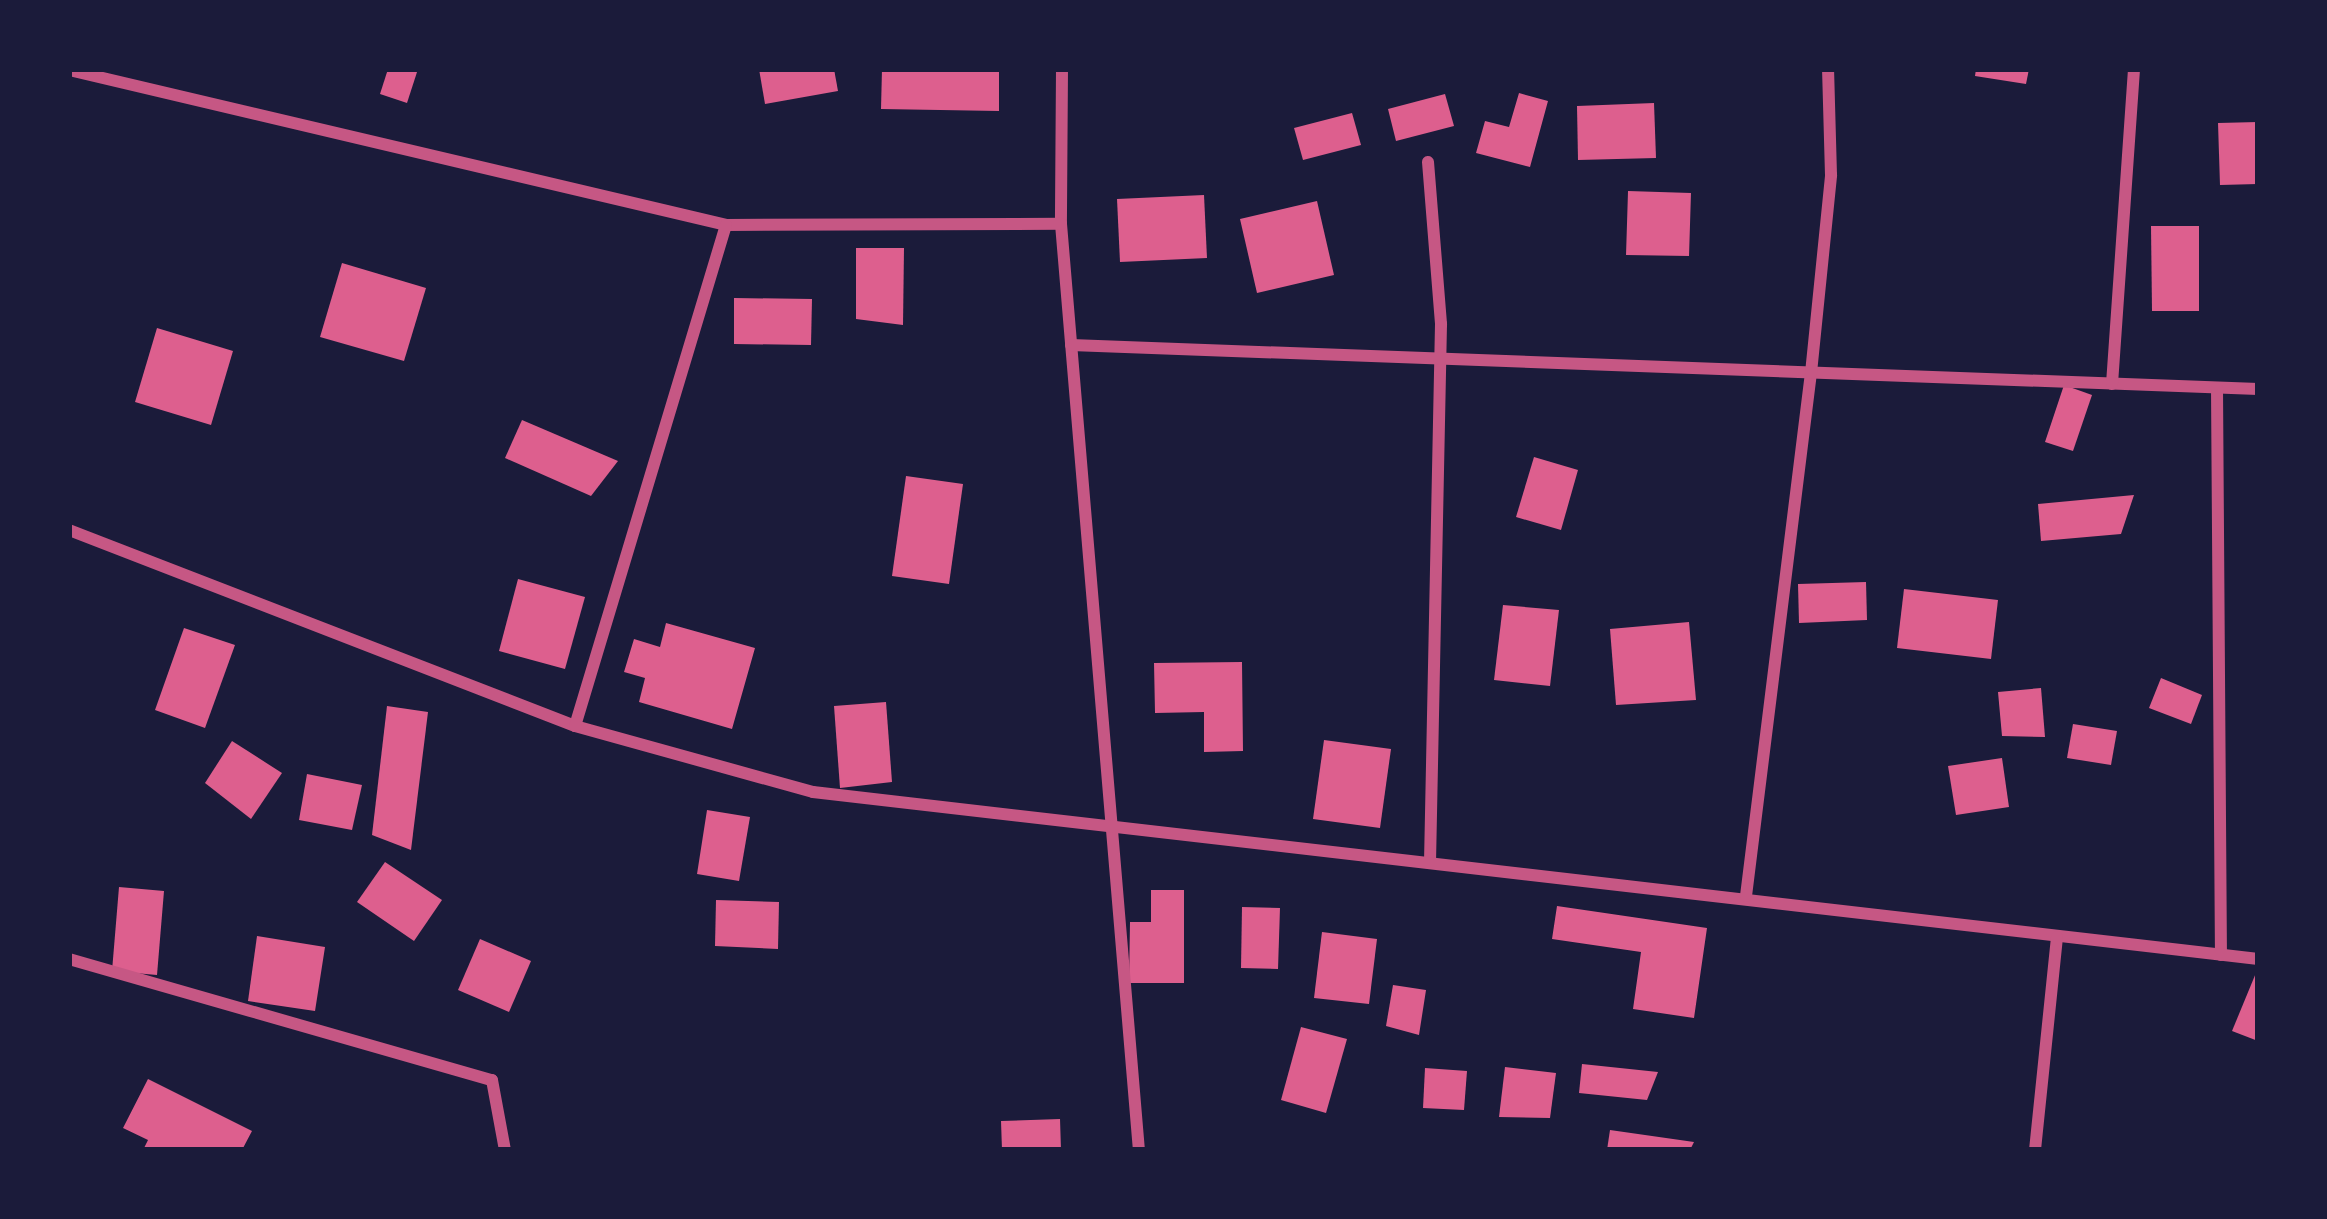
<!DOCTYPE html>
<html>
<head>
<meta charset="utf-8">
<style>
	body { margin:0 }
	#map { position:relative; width:2327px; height:1219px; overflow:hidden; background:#1b1b3a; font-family:"IBM Plex Serif",serif }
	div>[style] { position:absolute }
	.building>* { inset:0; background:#dd5f8e }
	.minor>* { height:12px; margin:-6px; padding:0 6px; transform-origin:6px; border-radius:6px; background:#c65784 }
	span { translate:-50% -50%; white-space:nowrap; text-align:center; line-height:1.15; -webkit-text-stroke:9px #1b1b3a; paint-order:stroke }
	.frame { position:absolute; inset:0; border:72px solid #1b1b3a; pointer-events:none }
</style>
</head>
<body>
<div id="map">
	<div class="building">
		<i style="clip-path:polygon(388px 69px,418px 69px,407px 103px,380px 94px)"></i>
		<i style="clip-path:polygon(759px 69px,834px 69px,838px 91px,765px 104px)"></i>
		<i style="clip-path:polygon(882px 69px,999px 69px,999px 111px,881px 109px)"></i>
		<i style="clip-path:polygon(1976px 69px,2029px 69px,2026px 84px,1975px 76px)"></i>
		<i style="clip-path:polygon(1519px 93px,1548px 101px,1530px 167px,1476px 153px,1485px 121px,1509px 127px)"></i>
		<i style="clip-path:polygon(1445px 94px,1454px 126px,1396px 141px,1388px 109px)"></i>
		<i style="clip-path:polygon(1654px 103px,1656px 158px,1578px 160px,1577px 106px)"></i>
		<i style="clip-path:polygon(1352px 113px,1361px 145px,1303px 160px,1294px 128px)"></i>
		<i style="clip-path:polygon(2258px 122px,2258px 184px,2220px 185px,2218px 123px)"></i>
		<i style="clip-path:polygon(1628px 191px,1691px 193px,1689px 256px,1626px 255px)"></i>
		<i style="clip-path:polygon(1204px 195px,1207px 258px,1120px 262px,1117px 199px)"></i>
		<i style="clip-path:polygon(1317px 201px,1334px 275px,1257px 293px,1240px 219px)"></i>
		<i style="clip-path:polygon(2151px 226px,2199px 226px,2199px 311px,2152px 311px)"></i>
		<i style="clip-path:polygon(856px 248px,904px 248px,903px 325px,856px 319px)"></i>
		<i style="clip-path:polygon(342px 263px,426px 288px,404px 361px,320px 337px)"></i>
		<i style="clip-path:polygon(734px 298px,812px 299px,811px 345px,734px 344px)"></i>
		<i style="clip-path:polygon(157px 328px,233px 351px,211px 425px,135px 402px)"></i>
		<i style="clip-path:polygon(2064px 385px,2092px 395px,2073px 451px,2045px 442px)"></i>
		<i style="clip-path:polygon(522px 420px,618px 461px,591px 496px,505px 458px)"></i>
		<i style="clip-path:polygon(1534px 457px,1578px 470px,1561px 530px,1516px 517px)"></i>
		<i style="clip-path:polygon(906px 476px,963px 484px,949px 584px,892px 576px)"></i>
		<i style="clip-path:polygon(2134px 495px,2121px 534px,2041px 541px,2038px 504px)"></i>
		<i style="clip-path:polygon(518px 579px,585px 597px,565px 669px,499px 651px)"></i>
		<i style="clip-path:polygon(1866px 582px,1867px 620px,1799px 623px,1798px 584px)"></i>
		<i style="clip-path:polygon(1904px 589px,1998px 600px,1991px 659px,1897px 648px)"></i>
		<i style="clip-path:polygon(1503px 605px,1559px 610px,1550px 686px,1494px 680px)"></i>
		<i style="clip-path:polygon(1689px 622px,1696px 700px,1616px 705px,1610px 629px)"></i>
		<i style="clip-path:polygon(666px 623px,755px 648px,732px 729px,639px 702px,645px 678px,624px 672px,634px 639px,660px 647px)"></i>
		<i style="clip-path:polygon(184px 628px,235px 645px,205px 728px,155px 710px)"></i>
		<i style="clip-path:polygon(1242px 662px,1243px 751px,1204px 752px,1204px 712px,1155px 713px,1154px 663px)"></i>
		<i style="clip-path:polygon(2161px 678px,2202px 695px,2191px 724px,2149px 708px)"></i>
		<i style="clip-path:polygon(2041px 688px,2045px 737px,2002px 736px,1998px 692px)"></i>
		<i style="clip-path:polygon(886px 702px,892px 782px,840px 788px,834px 706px)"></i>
		<i style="clip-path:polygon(387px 706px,428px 712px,411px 850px,372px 835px)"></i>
		<i style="clip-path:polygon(2073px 724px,2117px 731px,2111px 765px,2067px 758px)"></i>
		<i style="clip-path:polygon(1324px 740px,1391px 749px,1380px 828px,1313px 819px)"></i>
		<i style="clip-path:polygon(232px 741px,282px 773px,251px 819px,205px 783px)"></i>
		<i style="clip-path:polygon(2002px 758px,2009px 807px,1956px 815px,1948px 766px)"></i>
		<i style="clip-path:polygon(307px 774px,362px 785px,352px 830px,299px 820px)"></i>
		<i style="clip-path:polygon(707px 810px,750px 817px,739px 881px,697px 874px)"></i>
		<i style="clip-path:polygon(385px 862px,442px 900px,414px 941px,357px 902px)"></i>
		<i style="clip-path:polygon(119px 887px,164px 891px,157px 975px,112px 971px)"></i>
		<i style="clip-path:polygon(1151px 890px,1184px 890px,1184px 983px,1129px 983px,1130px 922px,1151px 922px)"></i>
		<i style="clip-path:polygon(716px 900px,779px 902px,778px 949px,715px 946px)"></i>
		<i style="clip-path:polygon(1557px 906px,1707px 928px,1694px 1018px,1633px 1009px,1641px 952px,1552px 939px)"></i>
		<i style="clip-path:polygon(1242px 907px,1280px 908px,1278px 969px,1241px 968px)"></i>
		<i style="clip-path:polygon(1322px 932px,1377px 939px,1369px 1004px,1314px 998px)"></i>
		<i style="clip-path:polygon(257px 936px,325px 947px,315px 1011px,248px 1001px)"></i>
		<i style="clip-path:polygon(480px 939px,531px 961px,509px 1012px,458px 990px)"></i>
		<i style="clip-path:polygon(2258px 968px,2258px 1041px,2232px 1031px)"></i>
		<i style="clip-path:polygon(1393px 985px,1426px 990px,1419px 1035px,1386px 1026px)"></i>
		<i style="clip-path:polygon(1301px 1027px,1347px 1039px,1326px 1113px,1281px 1100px)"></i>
		<i style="clip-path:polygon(1582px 1064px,1658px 1072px,1647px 1100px,1579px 1093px)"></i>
		<i style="clip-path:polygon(1505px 1067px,1556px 1073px,1550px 1118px,1499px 1117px)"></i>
		<i style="clip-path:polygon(1425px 1068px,1467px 1071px,1464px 1110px,1423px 1108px)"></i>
		<i style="clip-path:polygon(148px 1079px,252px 1131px,242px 1150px,143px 1150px,148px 1140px,123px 1128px)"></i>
		<i style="clip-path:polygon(1060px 1119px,1061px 1150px,1002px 1150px,1001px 1121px)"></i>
		<i style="clip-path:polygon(1610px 1130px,1694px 1142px,1690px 1150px,1607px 1150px)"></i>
	</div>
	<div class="minor">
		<i style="left:1062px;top:69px;width:155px;rotate:90.4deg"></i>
		<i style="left:1061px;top:224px;width:929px;rotate:85.19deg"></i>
		<i style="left:69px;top:70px;width:675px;rotate:13.27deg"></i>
		<i style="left:726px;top:225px;width:335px;rotate:-0.2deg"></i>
		<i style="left:1428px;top:162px;width:163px;rotate:85.4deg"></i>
		<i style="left:1441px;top:324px;width:539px;rotate:91.17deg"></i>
		<i style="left:1071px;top:345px;width:1188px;rotate:2.12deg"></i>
		<i style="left:2112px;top:384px;width:316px;rotate:-86deg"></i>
		<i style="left:2217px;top:388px;width:567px;rotate:89.6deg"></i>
		<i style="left:69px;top:530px;width:543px;rotate:21.17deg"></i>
		<i style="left:575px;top:726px;width:247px;rotate:15.5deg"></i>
		<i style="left:813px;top:792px;width:1455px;rotate:6.59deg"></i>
		<i style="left:575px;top:726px;width:523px;rotate:-73.23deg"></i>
		<i style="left:1746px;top:896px;width:527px;rotate:-82.92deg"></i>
		<i style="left:1811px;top:373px;width:199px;rotate:-84.2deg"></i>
		<i style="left:1831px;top:175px;width:106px;rotate:-91.6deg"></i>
		<i style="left:69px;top:959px;width:440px;rotate:16deg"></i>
		<i style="left:492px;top:1080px;width:71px;rotate:79.5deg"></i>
		<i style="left:2035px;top:1150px;width:214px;rotate:-84.1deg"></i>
	</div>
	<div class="frame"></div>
</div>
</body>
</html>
